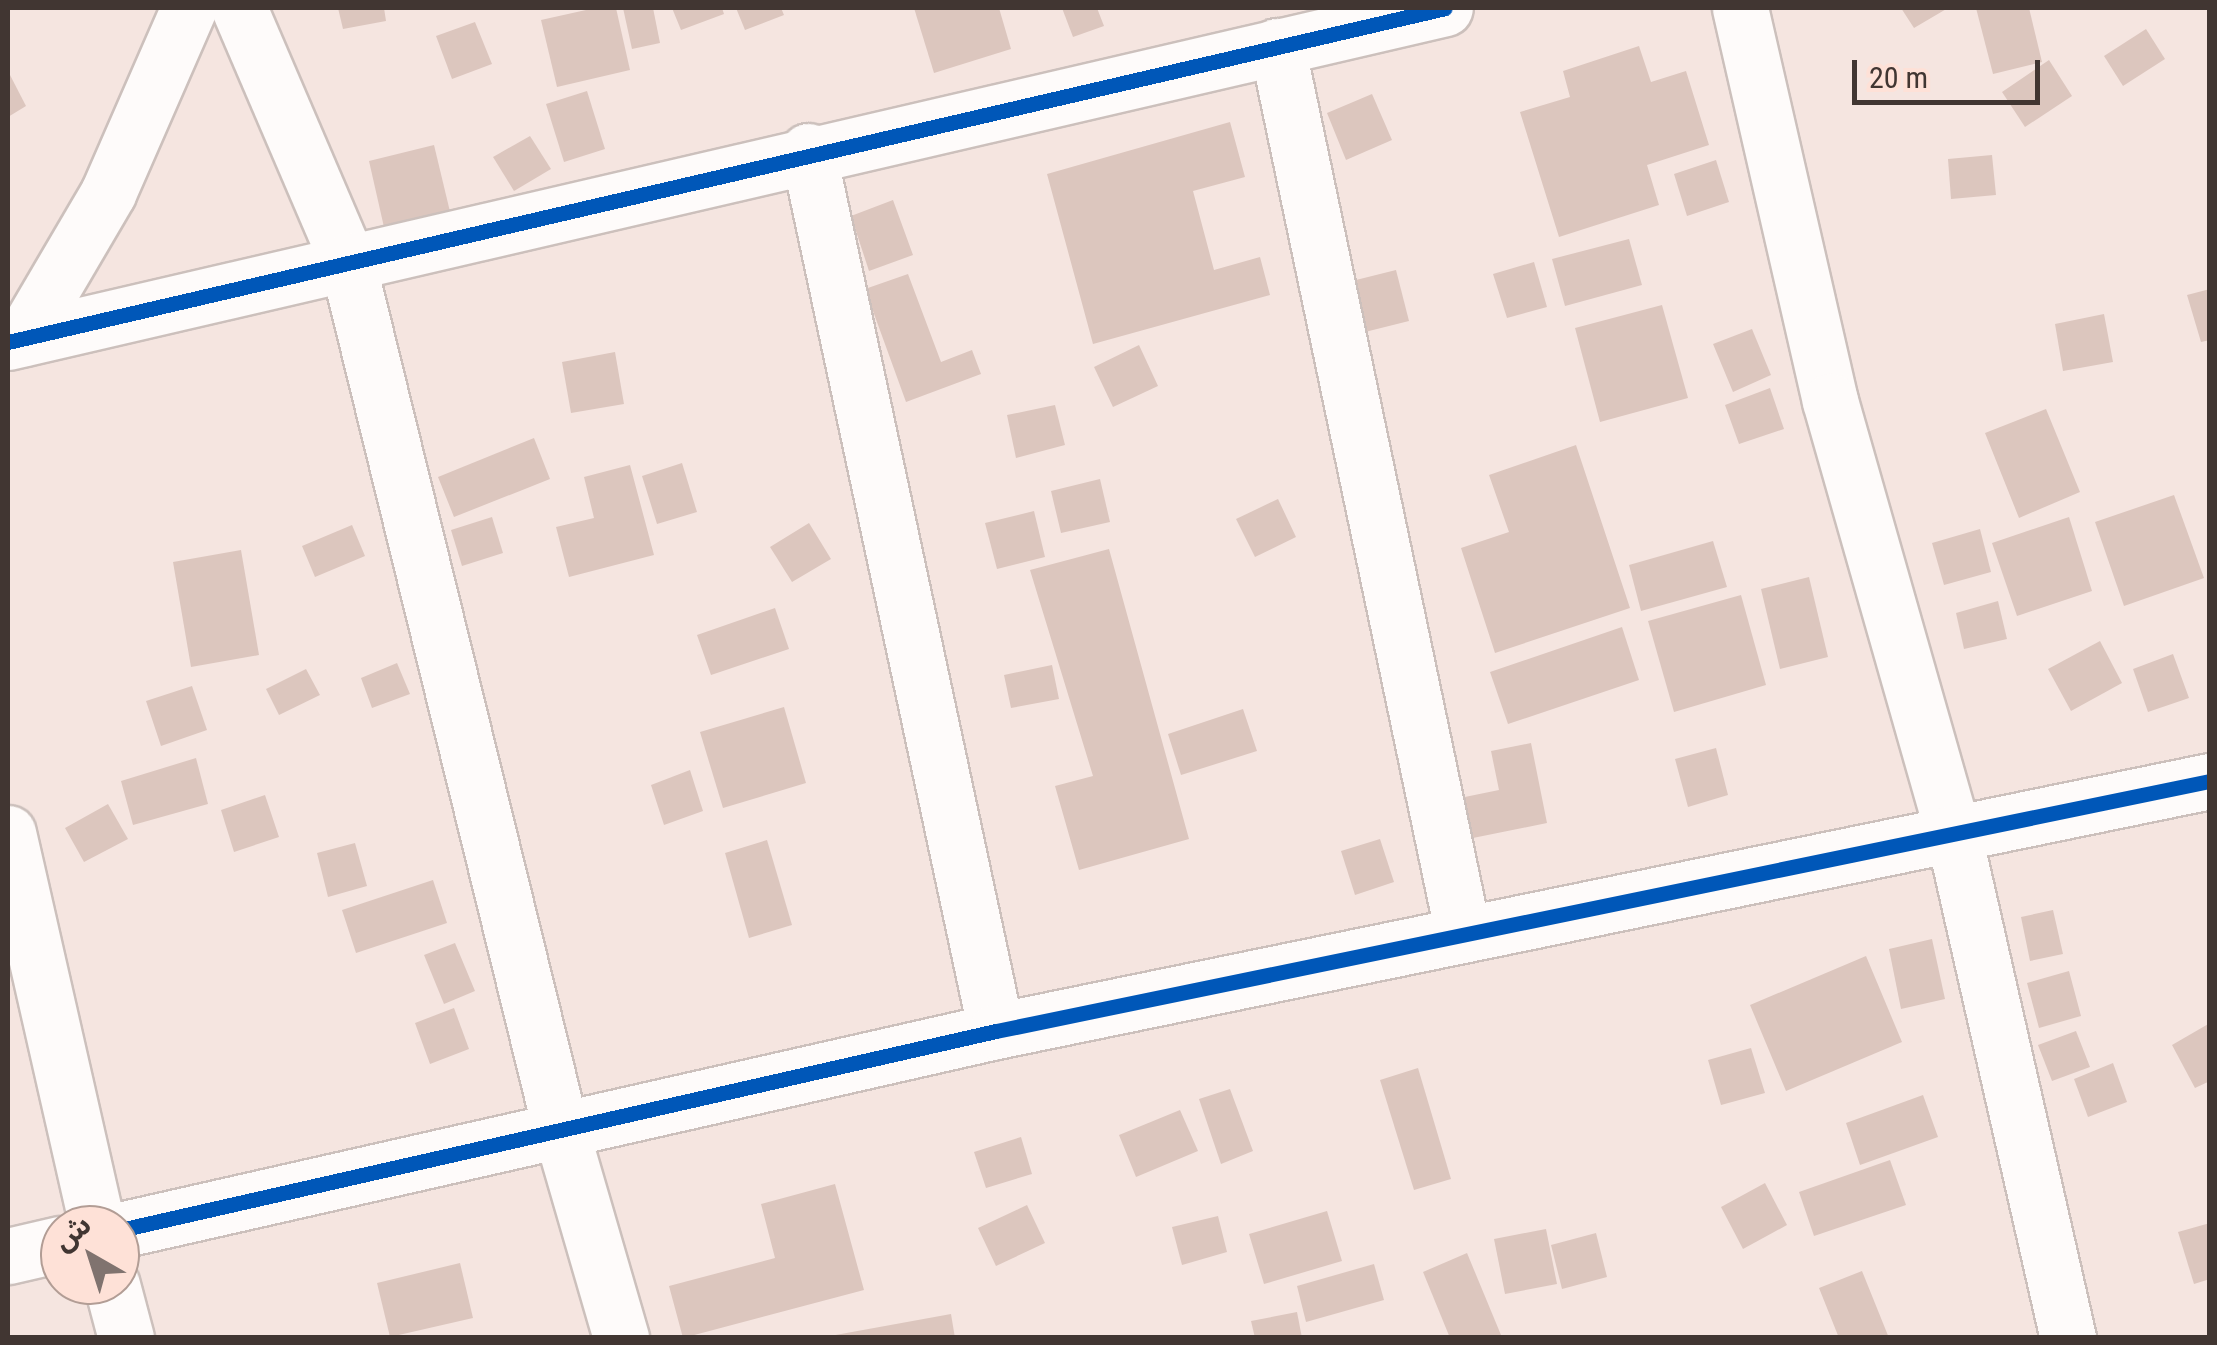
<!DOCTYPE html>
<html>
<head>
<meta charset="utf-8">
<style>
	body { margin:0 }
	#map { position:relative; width:2217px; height:1345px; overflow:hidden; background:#f5e5e0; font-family:"Roboto Condensed","Noto Sans Arabic",sans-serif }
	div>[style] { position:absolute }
	.building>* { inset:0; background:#dcc6be }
	.roads { filter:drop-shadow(2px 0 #ccc0bc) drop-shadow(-2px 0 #ccc0bc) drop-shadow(0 2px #ccc0bc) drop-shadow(0 -2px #ccc0bc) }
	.street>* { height:55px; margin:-27.5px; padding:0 27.5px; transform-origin:27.5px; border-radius:27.5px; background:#fefbfa }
	.cycleway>* { height:15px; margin:-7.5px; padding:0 7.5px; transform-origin:7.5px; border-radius:7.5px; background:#0057b8 }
	span { translate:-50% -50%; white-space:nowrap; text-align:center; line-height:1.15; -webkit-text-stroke:10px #fee1d7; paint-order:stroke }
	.frame { position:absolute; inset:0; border:10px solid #413632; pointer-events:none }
	.north { position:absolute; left:40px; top:1205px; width:100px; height:100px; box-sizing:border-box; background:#fee1d7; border:2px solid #b29d95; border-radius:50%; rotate:321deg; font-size:28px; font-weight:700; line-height:40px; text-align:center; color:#413632 }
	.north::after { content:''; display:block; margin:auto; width:35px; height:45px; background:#80736f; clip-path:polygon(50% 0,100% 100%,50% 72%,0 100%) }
	.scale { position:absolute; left:1852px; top:60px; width:188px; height:45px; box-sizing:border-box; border:5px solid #413632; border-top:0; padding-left:12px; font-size:30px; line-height:35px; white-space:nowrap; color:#413632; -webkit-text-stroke:8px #fee1d7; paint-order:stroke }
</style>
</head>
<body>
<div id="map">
	<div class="building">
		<i style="clip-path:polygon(338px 8px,384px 8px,386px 21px,343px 29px)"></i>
		<i style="clip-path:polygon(595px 8px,616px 8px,630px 70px,557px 87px,541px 20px)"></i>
		<i style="clip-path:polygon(623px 8px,653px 8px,660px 43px,632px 49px)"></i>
		<i style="clip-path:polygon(672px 8px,722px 8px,724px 14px,681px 30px)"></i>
		<i style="clip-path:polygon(736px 8px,781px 8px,784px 15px,745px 30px)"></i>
		<i style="clip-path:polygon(914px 8px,999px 8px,1011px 49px,934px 73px)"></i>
		<i style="clip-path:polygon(1062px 8px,1097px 8px,1104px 26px,1073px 37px)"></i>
		<i style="clip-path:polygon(1901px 8px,1948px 8px,1914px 28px)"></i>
		<i style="clip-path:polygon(1976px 8px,2029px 8px,2042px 62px,1993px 74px)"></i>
		<i style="clip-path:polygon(475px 22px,492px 64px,452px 79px,436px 36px)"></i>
		<i style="clip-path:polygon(2146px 29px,2165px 59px,2123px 86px,2104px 56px)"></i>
		<i style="clip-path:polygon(1639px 46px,1651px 82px,1686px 71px,1709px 145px,1647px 165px,1659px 205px,1559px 237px,1520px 112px,1570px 97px,1563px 71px)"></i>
		<i style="clip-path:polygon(2049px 60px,2072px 96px,2025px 127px,2002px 92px)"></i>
		<i style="clip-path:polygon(10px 75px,26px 106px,8px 117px,8px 77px)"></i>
		<i style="clip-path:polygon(587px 91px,605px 149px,564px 162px,546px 104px)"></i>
		<i style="clip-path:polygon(1372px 94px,1392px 140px,1346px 160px,1327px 113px)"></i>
		<i style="clip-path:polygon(1230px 122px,1245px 177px,1193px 191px,1214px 270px,1260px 257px,1270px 295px,1093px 344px,1047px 174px)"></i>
		<i style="clip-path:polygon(530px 136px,551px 169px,514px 191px,493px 157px)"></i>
		<i style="clip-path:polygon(434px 145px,452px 220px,386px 236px,369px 161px)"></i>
		<i style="clip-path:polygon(1992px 155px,1996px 195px,1951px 199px,1948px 159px)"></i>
		<i style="clip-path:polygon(1716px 160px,1729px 202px,1687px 216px,1674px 174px)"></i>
		<i style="clip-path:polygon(893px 200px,913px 255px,869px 271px,851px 216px)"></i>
		<i style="clip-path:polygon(1629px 239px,1642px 285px,1565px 306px,1552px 259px)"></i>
		<i style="clip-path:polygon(1534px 262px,1547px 307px,1507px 318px,1493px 274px)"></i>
		<i style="clip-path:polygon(1396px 270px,1409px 321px,1365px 332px,1352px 281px)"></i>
		<i style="clip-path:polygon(908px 274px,941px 362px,972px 350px,981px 374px,906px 402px,865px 289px)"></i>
		<i style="clip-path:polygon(2210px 289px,2210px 340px,2201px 342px,2187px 295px)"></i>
		<i style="clip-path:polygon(1662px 305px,1688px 398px,1600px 422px,1575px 328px)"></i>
		<i style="clip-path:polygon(2104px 314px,2113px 362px,2063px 371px,2055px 324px)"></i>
		<i style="clip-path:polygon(1752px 329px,1771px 375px,1733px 392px,1713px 344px)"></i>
		<i style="clip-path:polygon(1139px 345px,1158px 386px,1113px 407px,1094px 367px)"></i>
		<i style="clip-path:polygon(615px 352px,624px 404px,571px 413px,562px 362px)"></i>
		<i style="clip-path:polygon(1770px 388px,1784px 429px,1739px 444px,1725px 405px)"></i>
		<i style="clip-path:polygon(1055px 405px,1065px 445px,1016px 458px,1007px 415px)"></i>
		<i style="clip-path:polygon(2046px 409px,2080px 492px,2019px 518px,1985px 433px)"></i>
		<i style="clip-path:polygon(534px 438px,550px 479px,454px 517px,438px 477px)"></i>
		<i style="clip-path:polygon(1576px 445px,1630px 608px,1495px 653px,1461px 548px,1509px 532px,1489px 475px)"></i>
		<i style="clip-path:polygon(682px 463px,697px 512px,657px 524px,642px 476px)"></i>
		<i style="clip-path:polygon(630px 465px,654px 555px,569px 577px,556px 527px,594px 518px,584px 477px)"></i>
		<i style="clip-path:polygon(1100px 479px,1110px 522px,1061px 533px,1051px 491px)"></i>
		<i style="clip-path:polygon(2174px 495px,2204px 578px,2124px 606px,2095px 522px)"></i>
		<i style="clip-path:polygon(1278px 499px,1296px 537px,1255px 557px,1236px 519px)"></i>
		<i style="clip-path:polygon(1034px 511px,1045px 557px,997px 569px,985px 523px)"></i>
		<i style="clip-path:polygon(492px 517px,503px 553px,462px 566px,451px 530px)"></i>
		<i style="clip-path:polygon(2069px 517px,2092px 591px,2017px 616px,1992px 543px)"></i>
		<i style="clip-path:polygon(809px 523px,831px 559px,792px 582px,770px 547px)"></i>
		<i style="clip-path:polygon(352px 525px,365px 556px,315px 577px,302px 546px)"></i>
		<i style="clip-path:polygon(1980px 529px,1991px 572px,1944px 585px,1932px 543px)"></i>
		<i style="clip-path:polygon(1713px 541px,1727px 587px,1641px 611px,1629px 565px)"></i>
		<i style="clip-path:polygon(1109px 549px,1189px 839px,1079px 870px,1055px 786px,1093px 776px,1030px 570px)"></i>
		<i style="clip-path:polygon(241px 550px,259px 655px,191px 667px,173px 562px)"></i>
		<i style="clip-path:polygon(1809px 577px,1828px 657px,1780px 669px,1761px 589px)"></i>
		<i style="clip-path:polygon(1741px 595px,1766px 685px,1674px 712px,1648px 621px)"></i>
		<i style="clip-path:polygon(1998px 601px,2007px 639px,1964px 649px,1956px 613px)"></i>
		<i style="clip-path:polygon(775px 608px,789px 649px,711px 675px,697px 635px)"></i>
		<i style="clip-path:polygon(1622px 627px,1639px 680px,1508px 724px,1490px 672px)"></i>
		<i style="clip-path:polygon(2100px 641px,2122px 683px,2071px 711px,2048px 669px)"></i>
		<i style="clip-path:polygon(2173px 654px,2189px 698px,2148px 712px,2133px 669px)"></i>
		<i style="clip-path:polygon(397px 663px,410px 694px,372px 708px,361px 678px)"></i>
		<i style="clip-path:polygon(1052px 665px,1059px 699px,1011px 708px,1004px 675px)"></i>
		<i style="clip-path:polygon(306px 669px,320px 695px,279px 715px,266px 689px)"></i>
		<i style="clip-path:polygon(192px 686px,207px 730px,161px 746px,146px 701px)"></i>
		<i style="clip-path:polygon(784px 707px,806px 783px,723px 808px,700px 732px)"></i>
		<i style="clip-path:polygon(1243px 709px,1257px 751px,1181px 775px,1168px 734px)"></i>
		<i style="clip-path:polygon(1531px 743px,1547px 823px,1463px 840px,1455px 799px,1499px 790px,1491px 751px)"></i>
		<i style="clip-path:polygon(1716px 748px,1728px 795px,1688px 807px,1675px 759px)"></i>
		<i style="clip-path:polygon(196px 758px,208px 804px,133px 825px,121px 781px)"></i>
		<i style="clip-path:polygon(690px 770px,703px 811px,664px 825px,651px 785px)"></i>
		<i style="clip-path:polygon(265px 795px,279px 837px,234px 852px,221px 810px)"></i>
		<i style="clip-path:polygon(108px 804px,128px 839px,84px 862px,65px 828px)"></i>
		<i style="clip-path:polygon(1380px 839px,1394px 882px,1355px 895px,1341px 851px)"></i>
		<i style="clip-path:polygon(767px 840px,792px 925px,749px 938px,725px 853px)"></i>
		<i style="clip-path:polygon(355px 843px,367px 886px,328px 897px,317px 853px)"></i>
		<i style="clip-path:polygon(433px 880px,447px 923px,356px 953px,342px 910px)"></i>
		<i style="clip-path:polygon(2053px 910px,2063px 954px,2030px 961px,2021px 917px)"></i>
		<i style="clip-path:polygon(1932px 939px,1945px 999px,1901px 1009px,1889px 949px)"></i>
		<i style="clip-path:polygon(455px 943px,475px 991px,444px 1004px,424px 955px)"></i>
		<i style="clip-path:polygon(1866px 956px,1902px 1042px,1786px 1091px,1750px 1005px)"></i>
		<i style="clip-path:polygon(2069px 971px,2081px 1016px,2039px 1028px,2027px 983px)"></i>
		<i style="clip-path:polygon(454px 1008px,469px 1049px,430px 1064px,415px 1023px)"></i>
		<i style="clip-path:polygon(2210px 1023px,2210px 1081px,2195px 1088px,2172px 1045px)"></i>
		<i style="clip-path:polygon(2076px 1031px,2090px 1067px,2052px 1081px,2038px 1045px)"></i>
		<i style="clip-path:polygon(1751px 1048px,1765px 1093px,1721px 1105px,1708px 1060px)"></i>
		<i style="clip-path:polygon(2113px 1063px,2127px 1102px,2088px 1117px,2074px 1079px)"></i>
		<i style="clip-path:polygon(1418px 1068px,1451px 1179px,1414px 1190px,1380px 1080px)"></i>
		<i style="clip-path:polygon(1230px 1089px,1253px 1151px,1221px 1164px,1199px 1099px)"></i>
		<i style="clip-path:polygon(1923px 1095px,1938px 1137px,1860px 1165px,1846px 1123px)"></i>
		<i style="clip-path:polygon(1180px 1110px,1198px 1151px,1136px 1177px,1119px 1135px)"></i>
		<i style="clip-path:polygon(1021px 1137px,1032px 1174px,986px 1188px,974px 1152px)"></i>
		<i style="clip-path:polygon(1890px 1160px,1906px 1205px,1814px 1236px,1799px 1192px)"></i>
		<i style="clip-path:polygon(1765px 1183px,1787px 1225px,1743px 1249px,1721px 1207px)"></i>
		<i style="clip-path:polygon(835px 1184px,864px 1290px,683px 1338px,669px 1286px,775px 1258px,761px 1204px)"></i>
		<i style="clip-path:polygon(1027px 1205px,1045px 1243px,996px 1266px,978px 1228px)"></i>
		<i style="clip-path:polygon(1327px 1211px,1342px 1261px,1264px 1284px,1249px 1234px)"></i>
		<i style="clip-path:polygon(1218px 1216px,1227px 1252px,1182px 1265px,1172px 1227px)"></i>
		<i style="clip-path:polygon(2210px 1223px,2210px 1279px,2194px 1284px,2178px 1232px)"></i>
		<i style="clip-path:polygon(1546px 1229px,1557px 1284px,1505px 1294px,1494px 1239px)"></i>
		<i style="clip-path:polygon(1596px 1233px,1607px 1277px,1562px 1289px,1551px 1245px)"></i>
		<i style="clip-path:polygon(1467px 1253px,1501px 1335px,1496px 1338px,1450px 1338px,1423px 1272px)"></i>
		<i style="clip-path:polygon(460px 1263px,473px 1318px,390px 1337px,377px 1283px)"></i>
		<i style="clip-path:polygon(1374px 1264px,1384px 1300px,1306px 1322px,1297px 1286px)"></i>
		<i style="clip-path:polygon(1862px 1271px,1889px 1338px,1839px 1338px,1819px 1288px)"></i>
		<i style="clip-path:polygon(1297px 1312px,1302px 1338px,1255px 1338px,1251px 1321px)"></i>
		<i style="clip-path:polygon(951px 1314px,955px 1338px,830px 1338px,830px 1336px)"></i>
	</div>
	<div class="roads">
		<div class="street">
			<i style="left:239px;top:8px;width:274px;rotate:66.8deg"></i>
			<i style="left:347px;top:260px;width:897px;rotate:76.2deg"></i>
			<i style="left:561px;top:1131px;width:216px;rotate:73.8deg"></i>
			<i style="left:1740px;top:8px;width:403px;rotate:77.1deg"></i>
			<i style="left:1830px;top:401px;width:448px;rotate:74.1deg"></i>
			<i style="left:1953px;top:832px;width:519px;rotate:77.2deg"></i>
			<i style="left:1277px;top:46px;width:907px;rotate:78.17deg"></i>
			<i style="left:808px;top:151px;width:900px;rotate:77.94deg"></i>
			<i style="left:23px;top:338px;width:168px;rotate:-59.6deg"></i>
			<i style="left:108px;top:193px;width:202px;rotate:-66.4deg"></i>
			<i style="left:8px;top:342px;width:1475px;rotate:-13.08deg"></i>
			<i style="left:8px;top:833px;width:402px;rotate:77.2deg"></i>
			<i style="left:120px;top:1230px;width:898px;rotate:-12.8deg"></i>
			<i style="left:996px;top:1031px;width:1239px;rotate:-11.64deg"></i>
			<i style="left:8px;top:1256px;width:53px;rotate:-13deg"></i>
			<i style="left:112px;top:1285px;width:55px;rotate:75.2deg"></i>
		</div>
	</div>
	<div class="cycleway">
		<i style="left:8px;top:342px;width:1475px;rotate:-13.08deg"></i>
		<i style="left:120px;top:1230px;width:898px;rotate:-12.8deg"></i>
		<i style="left:996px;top:1031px;width:1239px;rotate:-11.64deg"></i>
	</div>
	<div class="frame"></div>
	<div class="north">ش</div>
	<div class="scale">20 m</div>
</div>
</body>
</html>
